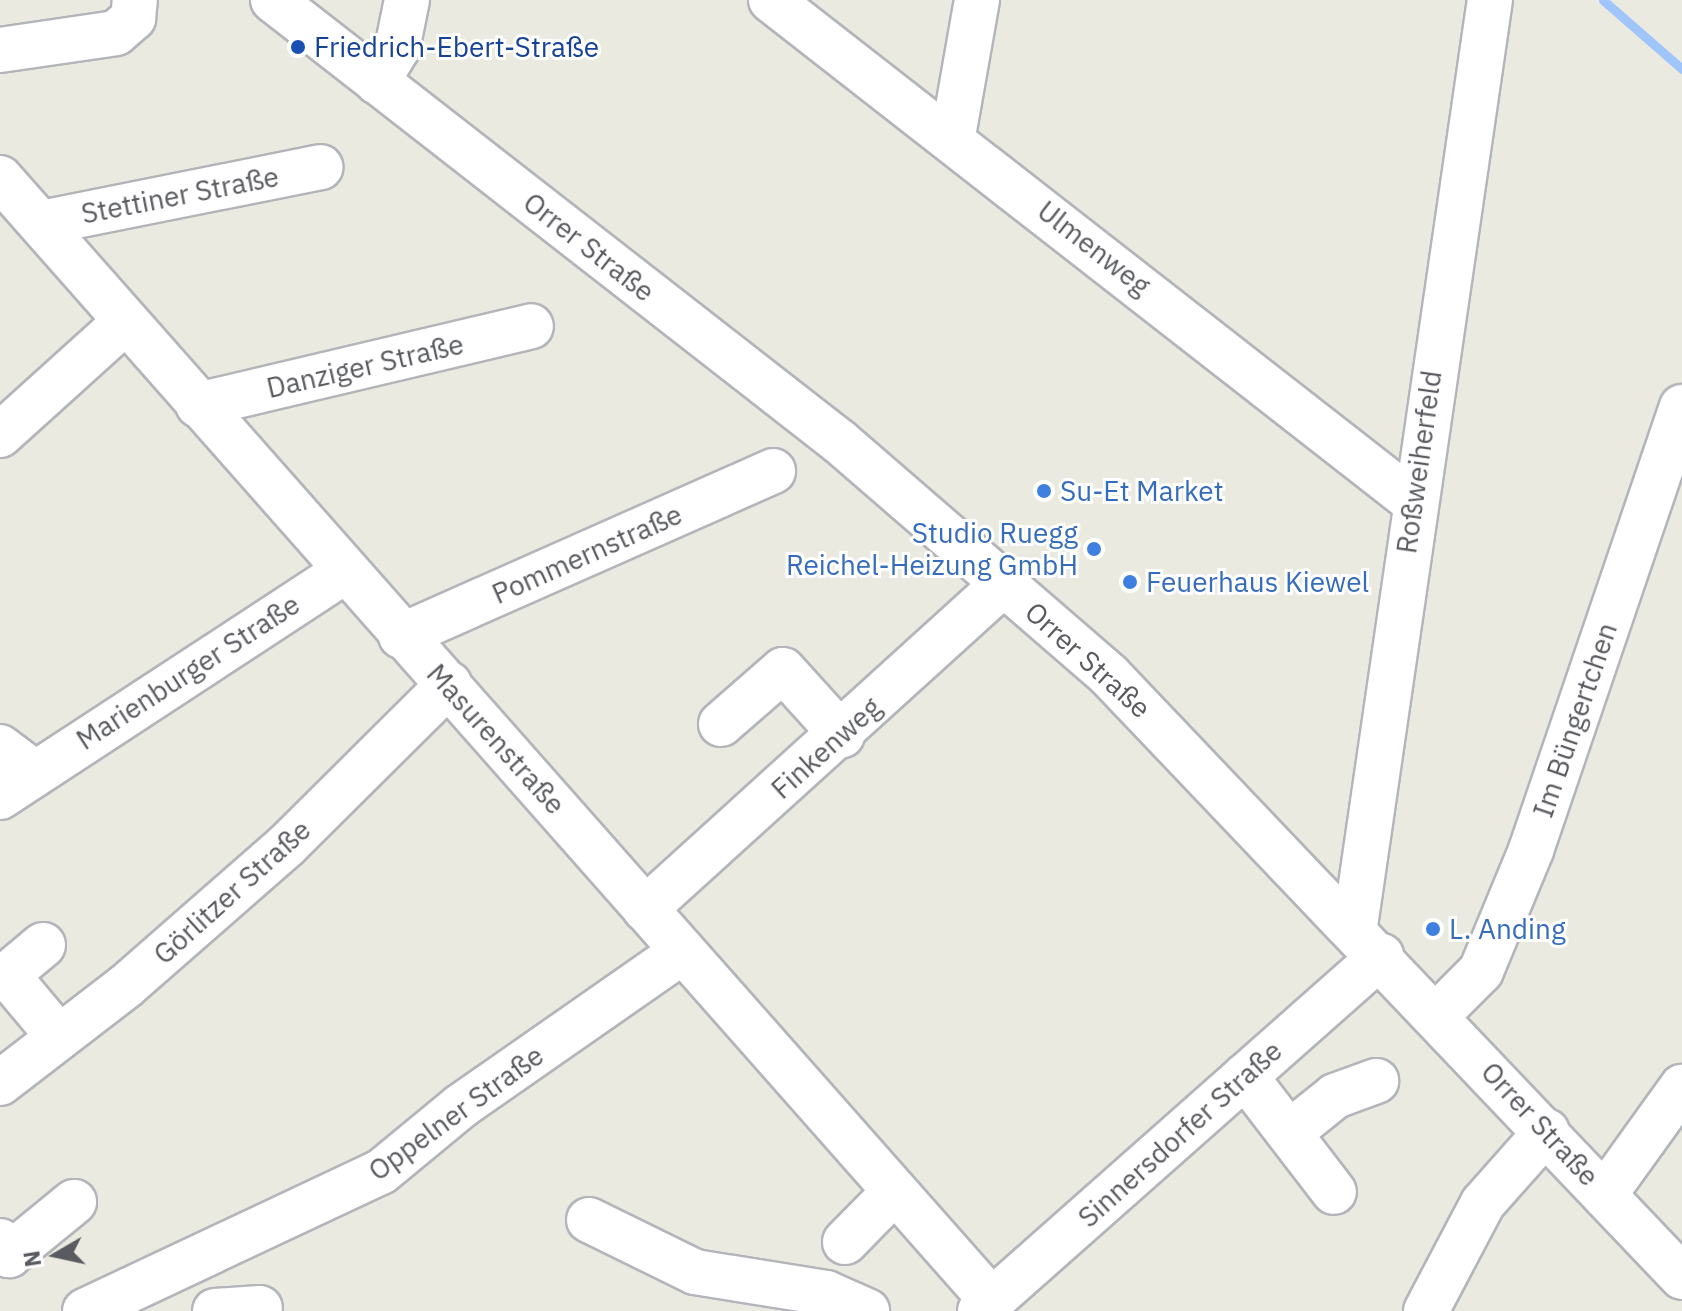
<!DOCTYPE html>
<html>
<head>
<meta charset="utf-8">
<style>
	body { margin:0 }
	#map { position:relative; width:1682px; height:1311px; overflow:hidden; background:#ebeae0; font-family:"IBM Plex Sans",sans-serif }
	div>[style] { position:absolute }
	.stream>* { height:9px; margin:-4.5px; padding:0 4.5px; transform-origin:4.5px; border-radius:4.5px; background:#a0c5fb }
	.roads { filter:drop-shadow(2px 0 #b3b5ba) drop-shadow(-2px 0 #b3b5ba) drop-shadow(0 2px #b3b5ba) drop-shadow(0 -2px #b3b5ba) }
	.minor>* { height:44px; margin:-22px; padding:0 22px; transform-origin:22px; border-radius:22px; background:#fff }
	.dots>* { width:22px; height:22px; translate:-50% -50%; box-sizing:border-box; border:4px solid #fff; border-radius:50% }
	span { translate:-50% -50%; white-space:nowrap; text-align:center; line-height:1.15; -webkit-text-stroke:6px #fff; paint-order:stroke }
	.transit-label { font-size:28px; color:#164399 }
	.left { translate:0 -50%; text-align:left }
	.street-label { font-size:28px; color:#595b60 }
	.shop-label { font-size:28px; color:#366cbe }
	.right { translate:-100% -50%; text-align:right }
	.north { position:absolute; left:16px; top:1215px; width:80px; height:80px; -webkit-text-stroke:6px #fff; paint-order:stroke; rotate:261deg; font-size:22px; font-weight:700; line-height:32px; text-align:center; color:#595b60 }
	.north::after { content:''; display:block; margin:auto; width:28px; height:36px; background:#595b60; clip-path:polygon(50% 0,100% 100%,50% 72%,0 100%) }
</style>
</head>
<body>
<div id="map">
	<div class="stream">
		<i style="left:1603px;top:0;width:105px;rotate:41.1deg"></i>
	</div>
	<div class="roads">
		<div class="minor">
			<i style="left:273px;top:0;width:719px;rotate:37.94deg"></i>
			<i style="left:840px;top:442px;width:356px;rotate:40.9deg"></i>
			<i style="left:1109px;top:675px;width:831px;rotate:46.41deg"></i>
			<i style="left:771px;top:0;width:813px;rotate:37.96deg"></i>
			<i style="left:0;top:50px;width:117px;rotate:-8.3deg"></i>
			<i style="left:116px;top:33px;width:23px;rotate:-41deg"></i>
			<i style="left:133px;top:18px;width:18px;rotate:-84deg"></i>
			<i style="left:377px;top:82px;width:39px;rotate:-59deg"></i>
			<i style="left:397px;top:49px;width:50px;rotate:-78.5deg"></i>
			<i style="left:953px;top:136px;width:138px;rotate:-80deg"></i>
			<i style="left:0;top:178px;width:1498px;rotate:48.54deg"></i>
			<i style="left:992px;top:1301px;width:10px;rotate:96deg"></i>
			<i style="left:41px;top:223px;width:285px;rotate:-11.3deg"></i>
			<i style="left:198px;top:405px;width:342px;rotate:-13.3deg"></i>
			<i style="left:0;top:435px;width:167px;rotate:-42.1deg"></i>
			<i style="left:401px;top:636px;width:407px;rotate:-23.9deg"></i>
			<i style="left:721px;top:724px;width:82px;rotate:-41.1deg"></i>
			<i style="left:783px;top:670px;width:88px;rotate:47.8deg"></i>
			<i style="left:0;top:747px;width:40px;rotate:37deg"></i>
			<i style="left:0;top:797px;width:411px;rotate:-33.2deg"></i>
			<i style="left:645px;top:909px;width:484px;rotate:-42.2deg"></i>
			<i style="left:1355px;top:926px;width:936px;rotate:-81.71deg"></i>
			<i style="left:43px;top:945px;width:47px;rotate:140.2deg"></i>
			<i style="left:7px;top:975px;width:81px;rotate:50deg"></i>
			<i style="left:1437px;top:1015px;width:62px;rotate:-45deg"></i>
			<i style="left:1481px;top:971px;width:131px;rotate:-67.5deg"></i>
			<i style="left:1531px;top:850px;width:468px;rotate:-71.2deg"></i>
			<i style="left:1245px;top:1076px;width:146px;rotate:52.5deg"></i>
			<i style="left:0;top:1083px;width:159px;rotate:-37.6deg"></i>
			<i style="left:126px;top:986px;width:213px;rotate:-41.2deg"></i>
			<i style="left:286px;top:846px;width:230px;rotate:-44.8deg"></i>
			<i style="left:1289px;top:1133px;width:59px;rotate:-38.8deg"></i>
			<i style="left:1335px;top:1096px;width:44px;rotate:-20.1deg"></i>
			<i style="left:1605px;top:1194px;width:132px;rotate:-54.3deg"></i>
			<i style="left:589px;top:1220px;width:118px;rotate:26.1deg"></i>
			<i style="left:695px;top:1272px;width:133px;rotate:9.1deg"></i>
			<i style="left:826px;top:1293px;width:45px;rotate:23.7deg"></i>
			<i style="left:0;top:1241px;width:17px;rotate:57deg"></i>
			<i style="left:9px;top:1255px;width:84px;rotate:-39.2deg"></i>
			<i style="left:845px;top:1242px;width:71px;rotate:-45.6deg"></i>
			<i style="left:85px;top:1311px;width:327px;rotate:-25.2deg"></i>
			<i style="left:381px;top:1172px;width:104px;rotate:-39.5deg"></i>
			<i style="left:461px;top:1106px;width:269px;rotate:-34.9deg"></i>
			<i style="left:215px;top:1311px;width:45px;rotate:-3.8deg"></i>
			<i style="left:980px;top:1311px;width:536px;rotate:-41.52deg"></i>
			<i style="left:1426px;top:1311px;width:122px;rotate:-62.2deg"></i>
			<i style="left:1483px;top:1203px;width:96px;rotate:-48.4deg"></i>
		</div>
	</div>
	<div class="dots">
		<i style="left:298px;top:47px;background:#1a4fb4"></i>
		<i style="left:1044px;top:491px;background:#3f7fe0"></i>
		<i style="left:1094px;top:549px;background:#3f7fe0"></i>
		<i style="left:1130px;top:582px;background:#3f7fe0"></i>
		<i style="left:1433px;top:929px;background:#3f7fe0"></i>
	</div>
	<div class="transit-label">
		<span class="left" style="left:314px;top:47px">Friedrich-Ebert-Straße</span>
	</div>
	<div class="street-label">
		<span style="left:180px;top:195px;rotate:-11deg">Stettiner Straße</span>
		<span style="left:589px;top:247px;rotate:38deg">Orrer Straße</span>
		<span style="left:1094px;top:248px;rotate:38deg">Ulmenweg</span>
		<span style="left:365px;top:366px;rotate:-13deg">Danziger Straße</span>
		<span style="left:1419px;top:462px;rotate:-82deg">Roßweiherfeld</span>
		<span style="left:587px;top:554px;rotate:-24deg">Pommernstraße</span>
		<span style="left:1088px;top:660px;rotate:42deg">Orrer Straße</span>
		<span style="left:188px;top:672px;rotate:-33deg">Marienburger Straße</span>
		<span style="left:1575px;top:720px;rotate:-71deg">Im Büngertchen</span>
		<span style="left:496px;top:739px;rotate:48deg">Masurenstraße</span>
		<span style="left:826px;top:748px;rotate:-42deg">Finkenweg</span>
		<span style="left:232px;top:892px;rotate:-42deg">Görlitzer Straße</span>
		<span style="left:456px;top:1113px;rotate:-36deg">Oppelner Straße</span>
		<span style="left:1540px;top:1124px;rotate:47deg">Orrer Straße</span>
		<span style="left:1180px;top:1134px;rotate:-42deg">Sinnersdorfer Straße</span>
	</div>
	<div class="shop-label">
		<span class="left" style="left:1060px;top:491px">Su-Et Market</span>
		<span class="right" style="left:1078px;top:549px">Studio Ruegg<br>Reichel-Heizung GmbH</span>
		<span class="left" style="left:1146px;top:582px">Feuerhaus Kiewel</span>
		<span class="left" style="left:1449px;top:929px">L. Anding</span>
	</div>
	<div class="north">N</div>
</div>
</body>
</html>
